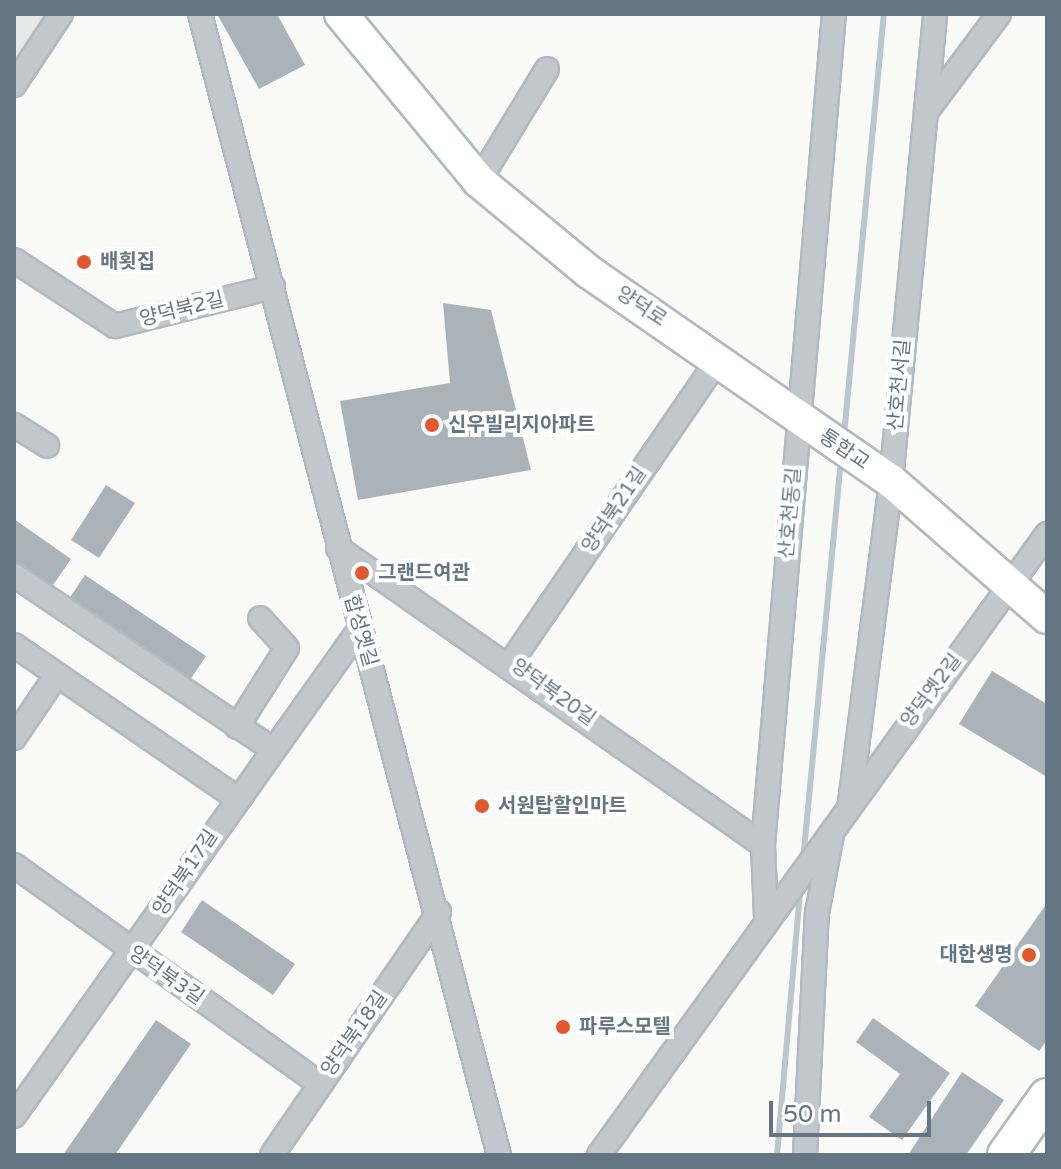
<!DOCTYPE html>
<html>
<head>
<meta charset="utf-8">
<style>
	body { margin:0 }
	#map { position:relative; width:1061px; height:1169px; overflow:hidden; background:#fafaf8; font-family:"Varela Round","Noto Sans KR",sans-serif }
	div>[style] { position:absolute }
	.built>* { inset:0; background:#e8e9e9 }
	.stream>* { height:6px; margin:-3px; padding:0 3px; transform-origin:3px; border-radius:3px; background:#bbc7cb }
	.building>* { inset:0; background:#aab3b9 }
	.roads { filter:drop-shadow(2px 0 #b3babf) drop-shadow(-2px 0 #b3babf) drop-shadow(0 2px #b3babf) drop-shadow(0 -2px #b3babf) }
	.street>* { height:22px; margin:-11px; padding:0 11px; transform-origin:11px; border-radius:11px; background:#c3c8cc }
	.secondary>* { height:32px; margin:-16px; padding:0 16px; transform-origin:16px; border-radius:16px; background:#fff }
	.primary>* { height:36px; margin:-18px; padding:0 18px; transform-origin:18px; border-radius:18px; background:#fff }
	.dots>* { width:22px; height:22px; translate:-50% -50%; box-sizing:border-box; border:4px solid #fff; border-radius:50% }
	span { translate:-50% -50%; white-space:nowrap; text-align:center; line-height:1.15; -webkit-text-stroke:8px #fff; paint-order:stroke }
	.poi-label { font-size:20px; color:#657683; font-weight:700 }
	.left { translate:0 -50%; text-align:left }
	.right { translate:-100% -50%; text-align:right }
	.street-label { font-size:20px; color:#657683 }
	.frame { position:absolute; inset:0; border:16px solid #657683; pointer-events:none }
	.scale { position:absolute; left:769px; top:1101px; width:162px; height:36px; box-sizing:border-box; border:4px solid #657683; border-top:0; padding-left:10px; font-size:24px; line-height:28px; white-space:nowrap; color:#657683; -webkit-text-stroke:6px #fff; paint-order:stroke }
</style>
</head>
<body>
<div id="map">
	<div class="built">
		<i style="clip-path:polygon(14px 14px,52px 14px,14px 70px)"></i>
	</div>
	<div class="stream">
		<i style="left:844px;top:435px;width:423px;rotate:-84.6deg"></i>
		<i style="left:803px;top:861px;width:405px;rotate:-84.6deg"></i>
		<i style="left:777px;top:1155px;width:264px;rotate:-85deg"></i>
	</div>
	<div class="building">
		<i style="clip-path:polygon(217px 14px,277px 14px,305px 65px,259px 89px)"></i>
		<i style="clip-path:polygon(443px 303px,491px 310px,531px 470px,358px 500px,340px 401px,450px 383px)"></i>
		<i style="clip-path:polygon(106px 485px,135px 503px,99px 558px,71px 540px)"></i>
		<i style="clip-path:polygon(14px 519px,71px 559px,51px 588px,14px 561px)"></i>
		<i style="clip-path:polygon(85px 575px,206px 656px,188px 683px,67px 602px)"></i>
		<i style="clip-path:polygon(992px 671px,1047px 704px,1047px 777px,959px 724px)"></i>
		<i style="clip-path:polygon(202px 900px,295px 964px,273px 995px,181px 932px)"></i>
		<i style="clip-path:polygon(1047px 903px,1047px 1040px,1039px 1051px,975px 1006px)"></i>
		<i style="clip-path:polygon(873px 1018px,950px 1073px,902px 1140px,869px 1117px,900px 1074px,856px 1042px)"></i>
		<i style="clip-path:polygon(156px 1020px,191px 1044px,115px 1155px,63px 1155px)"></i>
		<i style="clip-path:polygon(962px 1072px,1004px 1100px,966px 1155px,908px 1155px)"></i>
	</div>
	<div class="roads">
		<div class="street">
			<i style="left:200px;top:14px;width:1180px;rotate:75.32deg"></i>
			<i style="left:14px;top:85px;width:85px;rotate:-56.5deg"></i>
			<i style="left:926px;top:112px;width:122px;rotate:-53.3deg"></i>
			<i style="left:479px;top:181px;width:131px;rotate:-58.7deg"></i>
			<i style="left:14px;top:260px;width:121px;rotate:33.2deg"></i>
			<i style="left:115px;top:326px;width:163px;rotate:-13.9deg"></i>
			<i style="left:14px;top:425px;width:39px;rotate:32deg"></i>
			<i style="left:338px;top:548px;width:518px;rotate:34.95deg"></i>
			<i style="left:14px;top:575px;width:311px;rotate:34deg"></i>
			<i style="left:14px;top:645px;width:270px;rotate:34.5deg"></i>
			<i style="left:511px;top:662px;width:368px;rotate:-55.6deg"></i>
			<i style="left:237px;top:727px;width:93px;rotate:-57.7deg"></i>
			<i style="left:287px;top:648px;width:40px;rotate:-132deg"></i>
			<i style="left:14px;top:738px;width:75px;rotate:-55.9deg"></i>
			<i style="left:850px;top:802px;width:324px;rotate:-82.7deg"></i>
			<i style="left:891px;top:481px;width:469px;rotate:-84.6deg"></i>
			<i style="left:14px;top:865px;width:376px;rotate:35.6deg"></i>
			<i style="left:766px;top:917px;width:72px;rotate:-92.4deg"></i>
			<i style="left:763px;top:845px;width:834px;rotate:-85.12deg"></i>
			<i style="left:14px;top:1116px;width:596px;rotate:-54.63deg"></i>
			<i style="left:272px;top:1155px;width:295px;rotate:-55.5deg"></i>
			<i style="left:599px;top:1155px;width:766px;rotate:-54.19deg"></i>
			<i style="left:805px;top:1155px;width:242px;rotate:-87.2deg"></i>
			<i style="left:817px;top:913px;width:80px;rotate:-79.2deg"></i>
		</div>
		<div class="secondary">
			<i style="left:341px;top:14px;width:217px;rotate:50.4deg"></i>
			<i style="left:479px;top:181px;width:143px;rotate:39.6deg"></i>
			<i style="left:589px;top:272px;width:367px;rotate:34.7deg"></i>
			<i style="left:891px;top:481px;width:207px;rotate:41.1deg"></i>
		</div>
		<div class="primary">
			<i style="left:1006px;top:1155px;width:71px;rotate:-54.7deg"></i>
		</div>
	</div>
	<div class="dots">
		<i style="left:84px;top:262px;background:#e4572e"></i>
		<i style="left:432px;top:425px;background:#e4572e"></i>
		<i style="left:362px;top:573px;background:#e4572e"></i>
		<i style="left:482px;top:806px;background:#e4572e"></i>
		<i style="left:1029px;top:955px;background:#e4572e"></i>
		<i style="left:563px;top:1027px;background:#e4572e"></i>
	</div>
	<div class="poi-label">
		<span class="left" style="left:100px;top:262px">배횟집</span>
		<span class="left" style="left:448px;top:425px">신우빌리지아파트</span>
		<span class="left" style="left:378px;top:573px">그랜드여관</span>
		<span class="left" style="left:498px;top:806px">서원탑할인마트</span>
		<span class="right" style="left:1013px;top:955px">대한생명</span>
		<span class="left" style="left:579px;top:1027px">파루스모텔</span>
	</div>
	<div class="street-label">
		<span style="left:641px;top:307px;rotate:33deg">양덕로</span>
		<span style="left:182px;top:310px;rotate:-14deg">양덕북2길</span>
		<span style="left:900px;top:385px;rotate:-85deg">산호천서길</span>
		<span style="left:844px;top:450px;rotate:34deg">통합교</span>
		<span style="left:615px;top:510px;rotate:-56deg">양덕북21길</span>
		<span style="left:791px;top:513px;rotate:-85deg">산호천동길</span>
		<span style="left:360px;top:631px;rotate:74deg">합성옛길</span>
		<span style="left:932px;top:691px;rotate:-53deg">양덕옛2길</span>
		<span style="left:553px;top:693px;rotate:36deg">양덕북20길</span>
		<span style="left:186px;top:873px;rotate:-56deg">양덕북17길</span>
		<span style="left:166px;top:976px;rotate:35deg">양덕북3길</span>
		<span style="left:355px;top:1034px;rotate:-55deg">양덕북18길</span>
	</div>
	<div class="frame"></div>
	<div class="scale">50 m</div>
</div>
</body>
</html>
